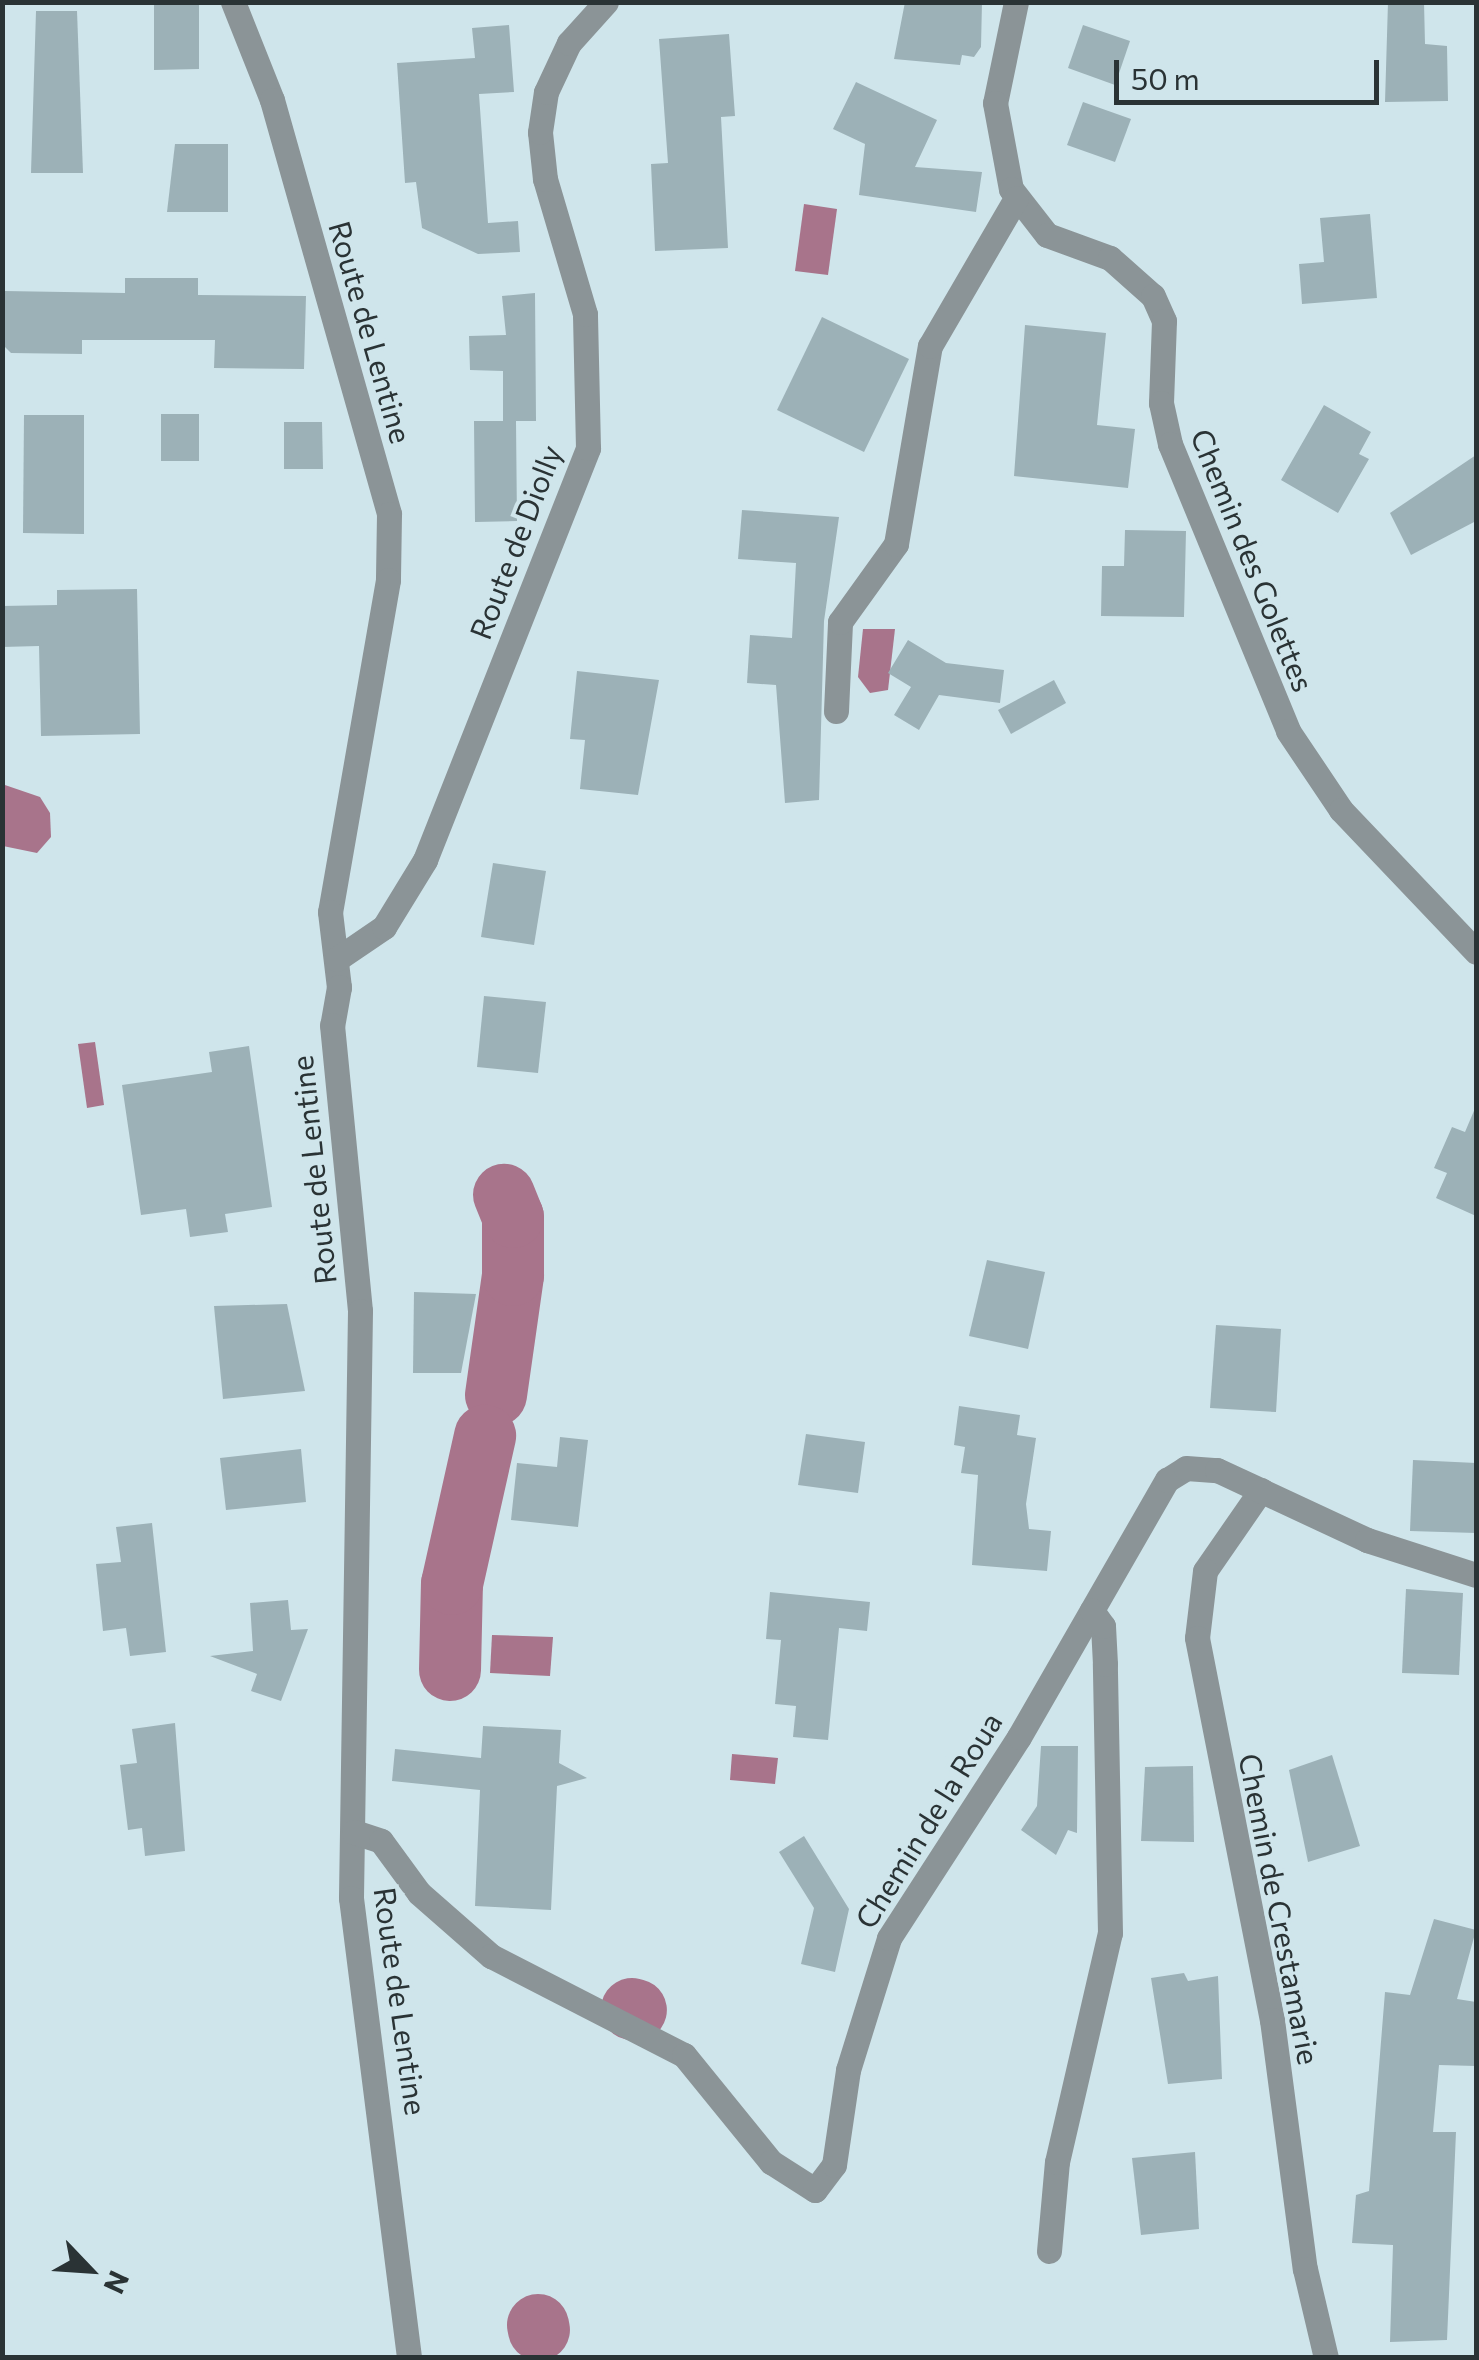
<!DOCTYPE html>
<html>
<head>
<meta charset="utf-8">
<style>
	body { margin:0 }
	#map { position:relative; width:1479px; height:2360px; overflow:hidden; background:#cfe5eb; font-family:Commissioner,sans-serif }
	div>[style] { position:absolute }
	.water>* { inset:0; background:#a8748b }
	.river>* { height:62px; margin:-31px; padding:0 31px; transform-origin:31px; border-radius:31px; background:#a8748b }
	.building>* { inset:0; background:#9cb1b7 }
	.minor>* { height:25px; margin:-12.5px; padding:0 12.5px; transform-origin:12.5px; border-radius:12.5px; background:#8b9497 }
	span { translate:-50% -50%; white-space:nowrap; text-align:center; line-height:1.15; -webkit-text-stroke:8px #cfe5eb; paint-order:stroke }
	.street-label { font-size:30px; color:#2a3335 }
	.frame { position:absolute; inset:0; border:5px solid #2a3335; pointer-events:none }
	.north { position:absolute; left:40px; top:2220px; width:100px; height:100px; -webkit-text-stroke:8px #cfe5eb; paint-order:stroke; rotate:115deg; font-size:28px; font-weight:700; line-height:40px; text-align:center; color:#2a3335 }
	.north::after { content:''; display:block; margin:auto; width:35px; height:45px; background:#2a3335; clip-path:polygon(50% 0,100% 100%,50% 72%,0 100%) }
	.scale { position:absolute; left:1114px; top:60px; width:265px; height:45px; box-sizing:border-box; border:5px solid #2a3335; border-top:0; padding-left:12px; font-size:30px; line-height:35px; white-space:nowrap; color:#2a3335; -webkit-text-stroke:8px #cfe5eb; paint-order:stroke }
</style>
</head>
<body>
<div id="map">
	<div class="water">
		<i style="clip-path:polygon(804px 204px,837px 209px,828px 275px,795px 271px)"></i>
		<i style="clip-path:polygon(863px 629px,895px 629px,888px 690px,870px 693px,858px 677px)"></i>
		<i style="clip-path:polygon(2px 784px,40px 797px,50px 813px,51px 837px,37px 853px,3px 846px)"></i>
		<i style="clip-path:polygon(95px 1042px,104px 1105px,87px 1108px,78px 1044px)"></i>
		<i style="clip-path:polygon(492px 1635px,553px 1637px,550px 1676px,490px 1673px)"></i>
		<i style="clip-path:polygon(732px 1754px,778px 1758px,775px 1784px,730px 1780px)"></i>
	</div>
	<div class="river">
		<i style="left:496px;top:1395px;width:121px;rotate:-81.9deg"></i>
		<i style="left:513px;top:1275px;width:58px;rotate:-90deg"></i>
		<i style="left:513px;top:1217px;width:24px;rotate:-112deg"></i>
		<i style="left:450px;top:1670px;width:86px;rotate:-88.7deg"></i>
		<i style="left:452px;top:1584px;width:152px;rotate:-77.4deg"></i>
		<i style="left:632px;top:2009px;width:4px;rotate:14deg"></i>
		<i style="left:538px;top:2325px;width:5px;rotate:79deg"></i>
	</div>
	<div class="building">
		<i style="clip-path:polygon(154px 2px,199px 2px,199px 69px,154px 70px)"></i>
		<i style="clip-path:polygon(905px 2px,982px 2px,981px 47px,974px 57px,962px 55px,960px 65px,894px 59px)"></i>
		<i style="clip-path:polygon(1388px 2px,1424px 2px,1425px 44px,1447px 46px,1448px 101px,1385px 102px)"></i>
		<i style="clip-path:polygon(36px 11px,77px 11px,83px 173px,31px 173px)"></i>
		<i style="clip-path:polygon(509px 25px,514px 92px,479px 94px,488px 223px,518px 221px,520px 252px,478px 254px,422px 228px,416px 182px,405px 183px,397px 63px,475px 58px,472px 28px)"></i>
		<i style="clip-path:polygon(1083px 25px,1130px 41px,1115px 85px,1068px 68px)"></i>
		<i style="clip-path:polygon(729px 34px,735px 116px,721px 117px,728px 248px,655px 251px,651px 164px,668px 163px,659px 39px)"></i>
		<i style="clip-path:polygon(856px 82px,937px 120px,915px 167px,982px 172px,976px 212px,859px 195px,865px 144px,833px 129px)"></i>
		<i style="clip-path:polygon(1083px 102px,1131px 119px,1115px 162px,1067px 145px)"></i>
		<i style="clip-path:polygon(175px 144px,228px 144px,228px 212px,167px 212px)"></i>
		<i style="clip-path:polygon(1370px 214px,1377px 298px,1302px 304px,1299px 264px,1324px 262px,1320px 218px)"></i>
		<i style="clip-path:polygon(125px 278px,198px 278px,198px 295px,306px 296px,304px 369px,214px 368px,215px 340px,82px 340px,82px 354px,11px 353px,3px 345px,4px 291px,125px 293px)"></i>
		<i style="clip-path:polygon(535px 293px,536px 421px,516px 421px,517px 521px,475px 522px,474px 421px,503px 421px,503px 371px,470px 370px,469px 336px,506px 335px,502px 296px)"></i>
		<i style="clip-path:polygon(822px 317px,909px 359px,864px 452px,777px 410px)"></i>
		<i style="clip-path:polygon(1025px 325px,1106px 333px,1097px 425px,1135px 429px,1128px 488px,1014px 476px)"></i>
		<i style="clip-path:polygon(1324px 405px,1371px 432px,1359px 454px,1369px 459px,1338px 513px,1281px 480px)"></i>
		<i style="clip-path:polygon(161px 414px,199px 414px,199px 461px,161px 461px)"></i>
		<i style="clip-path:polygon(24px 415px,84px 415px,84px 534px,23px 533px)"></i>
		<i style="clip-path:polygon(284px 422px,322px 422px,323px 469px,284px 469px)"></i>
		<i style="clip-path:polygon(1476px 455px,1476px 521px,1411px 555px,1390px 513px)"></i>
		<i style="clip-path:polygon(742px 510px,839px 517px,824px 621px,819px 800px,785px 803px,776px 685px,747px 683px,750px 635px,792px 638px,796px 563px,738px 559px)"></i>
		<i style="clip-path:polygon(1125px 530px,1186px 531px,1184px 617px,1101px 616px,1102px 566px,1124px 566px)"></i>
		<i style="clip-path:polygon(137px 589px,140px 734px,41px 736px,39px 646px,2px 647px,2px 606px,57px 605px,57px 590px)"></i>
		<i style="clip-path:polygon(908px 640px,946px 663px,1004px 670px,1000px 703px,939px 695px,919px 730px,894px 715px,911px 687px,888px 673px)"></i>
		<i style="clip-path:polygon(577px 671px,659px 680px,638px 795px,580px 789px,585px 740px,570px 739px)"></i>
		<i style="clip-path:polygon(1054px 680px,1066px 703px,1011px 734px,998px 710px)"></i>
		<i style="clip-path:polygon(493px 863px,546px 871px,534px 945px,481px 937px)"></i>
		<i style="clip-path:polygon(484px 996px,546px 1002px,538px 1073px,477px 1067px)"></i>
		<i style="clip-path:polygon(249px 1046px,272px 1207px,225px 1214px,228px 1232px,190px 1237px,186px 1209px,141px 1215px,122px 1085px,212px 1072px,209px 1052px)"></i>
		<i style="clip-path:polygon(1476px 1106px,1476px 1216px,1436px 1198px,1447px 1173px,1434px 1168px,1452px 1127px,1465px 1132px)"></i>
		<i style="clip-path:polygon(987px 1260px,1045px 1272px,1028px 1349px,969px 1336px)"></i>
		<i style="clip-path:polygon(414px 1292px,476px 1294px,461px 1373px,413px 1373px)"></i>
		<i style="clip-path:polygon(287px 1304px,305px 1391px,223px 1399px,214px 1306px)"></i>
		<i style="clip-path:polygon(1216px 1325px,1281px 1329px,1276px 1412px,1210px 1408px)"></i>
		<i style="clip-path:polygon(959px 1406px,1020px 1415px,1017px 1435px,1036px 1438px,1026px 1504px,1029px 1529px,1051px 1531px,1047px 1571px,972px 1565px,978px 1475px,961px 1473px,965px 1447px,954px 1445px)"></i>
		<i style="clip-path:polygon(806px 1434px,865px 1442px,858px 1493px,798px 1485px)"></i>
		<i style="clip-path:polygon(560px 1437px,588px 1440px,578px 1527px,511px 1520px,517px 1463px,557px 1467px)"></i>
		<i style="clip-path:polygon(301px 1449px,306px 1502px,226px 1510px,220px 1458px)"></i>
		<i style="clip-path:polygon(1413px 1460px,1476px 1463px,1476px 1533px,1410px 1531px)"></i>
		<i style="clip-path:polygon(152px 1523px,166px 1652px,130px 1656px,126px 1628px,103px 1631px,96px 1564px,121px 1562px,116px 1527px)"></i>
		<i style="clip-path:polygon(1406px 1589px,1463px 1593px,1459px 1675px,1402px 1673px)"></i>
		<i style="clip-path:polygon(770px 1592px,870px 1602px,867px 1631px,839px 1628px,828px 1740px,793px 1737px,796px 1706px,775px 1704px,781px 1640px,766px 1639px)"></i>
		<i style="clip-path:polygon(288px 1600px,291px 1630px,308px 1629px,281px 1701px,251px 1691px,257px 1674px,210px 1656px,253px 1651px,250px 1603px)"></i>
		<i style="clip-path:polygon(175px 1723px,185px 1851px,145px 1856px,142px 1828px,128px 1830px,120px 1765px,137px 1763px,132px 1729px)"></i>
		<i style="clip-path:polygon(483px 1726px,561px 1730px,559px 1763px,587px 1778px,557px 1786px,551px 1910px,475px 1906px,480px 1790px,392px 1781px,395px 1749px,481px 1758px)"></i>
		<i style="clip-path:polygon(1041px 1746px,1078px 1746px,1077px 1833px,1068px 1830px,1056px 1855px,1021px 1830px,1037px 1806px)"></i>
		<i style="clip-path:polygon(1332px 1755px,1360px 1846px,1308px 1862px,1289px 1770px)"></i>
		<i style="clip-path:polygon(1193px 1766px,1194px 1842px,1141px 1841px,1145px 1767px)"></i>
		<i style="clip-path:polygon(804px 1836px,849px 1909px,835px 1972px,801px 1964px,814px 1908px,779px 1852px)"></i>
		<i style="clip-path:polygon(1434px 1919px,1476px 1930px,1457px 1999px,1476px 2002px,1476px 2066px,1439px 2065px,1433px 2132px,1456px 2132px,1447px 2340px,1390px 2342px,1393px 2245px,1352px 2243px,1356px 2195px,1369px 2191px,1385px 1992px,1410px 1995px)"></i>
		<i style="clip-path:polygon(1184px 1973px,1188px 1981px,1218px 1976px,1222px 2079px,1168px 2084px,1151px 1978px)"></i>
		<i style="clip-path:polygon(1195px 2152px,1199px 2229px,1141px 2235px,1132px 2158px)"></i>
	</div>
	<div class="minor">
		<i style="left:233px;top:2px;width:105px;rotate:68.3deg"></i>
		<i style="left:272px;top:100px;width:430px;rotate:74.2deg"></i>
		<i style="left:389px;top:514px;width:66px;rotate:90.9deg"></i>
		<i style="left:388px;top:580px;width:337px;rotate:99.9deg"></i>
		<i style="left:330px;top:912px;width:76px;rotate:83.2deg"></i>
		<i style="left:339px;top:987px;width:39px;rotate:100deg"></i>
		<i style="left:332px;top:1025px;width:287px;rotate:84.4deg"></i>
		<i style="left:360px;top:1311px;width:587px;rotate:90.88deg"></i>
		<i style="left:351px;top:1898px;width:464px;rotate:82.8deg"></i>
		<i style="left:1016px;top:2px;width:103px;rotate:101.7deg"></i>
		<i style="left:995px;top:103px;width:87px;rotate:79.5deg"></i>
		<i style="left:1011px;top:189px;width:58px;rotate:52deg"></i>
		<i style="left:1047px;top:235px;width:67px;rotate:20.1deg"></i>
		<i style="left:1110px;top:258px;width:57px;rotate:41.5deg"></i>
		<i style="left:1153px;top:296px;width:27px;rotate:66deg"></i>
		<i style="left:1164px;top:321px;width:82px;rotate:92.1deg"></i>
		<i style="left:1161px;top:403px;width:42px;rotate:77.6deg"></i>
		<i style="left:1170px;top:444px;width:310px;rotate:67.6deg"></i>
		<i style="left:1288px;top:731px;width:95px;rotate:56.1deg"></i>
		<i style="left:1341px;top:810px;width:196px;rotate:46.4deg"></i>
		<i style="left:836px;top:711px;width:89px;rotate:-87.4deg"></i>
		<i style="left:840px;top:622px;width:96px;rotate:-54.3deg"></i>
		<i style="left:896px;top:544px;width:201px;rotate:-80.3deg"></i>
		<i style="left:930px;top:346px;width:171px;rotate:-59.8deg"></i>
		<i style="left:337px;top:959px;width:57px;rotate:-34.2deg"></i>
		<i style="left:384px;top:927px;width:79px;rotate:-58.5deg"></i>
		<i style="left:425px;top:860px;width:443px;rotate:-68.4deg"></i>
		<i style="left:588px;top:448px;width:134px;rotate:-91.3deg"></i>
		<i style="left:585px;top:314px;width:141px;rotate:-106.5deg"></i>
		<i style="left:545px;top:179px;width:47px;rotate:-96.1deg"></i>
		<i style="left:540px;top:132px;width:40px;rotate:-81.5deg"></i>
		<i style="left:546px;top:92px;width:54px;rotate:-64.9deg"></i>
		<i style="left:569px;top:43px;width:55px;rotate:-47.9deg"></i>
		<i style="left:1261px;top:1490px;width:98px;rotate:124.7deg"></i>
		<i style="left:1205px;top:1571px;width:67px;rotate:96.8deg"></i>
		<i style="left:1197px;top:1638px;width:389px;rotate:78.9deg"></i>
		<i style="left:1272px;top:2020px;width:251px;rotate:82.5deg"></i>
		<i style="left:1305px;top:2269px;width:91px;rotate:76.7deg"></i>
		<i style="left:354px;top:1832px;width:28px;rotate:18deg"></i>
		<i style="left:381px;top:1841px;width:64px;rotate:53.8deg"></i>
		<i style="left:419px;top:1893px;width:96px;rotate:41.2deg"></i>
		<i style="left:491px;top:1956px;width:217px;rotate:27.2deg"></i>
		<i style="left:684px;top:2055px;width:138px;rotate:50.9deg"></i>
		<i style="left:771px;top:2162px;width:52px;rotate:32.5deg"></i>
		<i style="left:815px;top:2190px;width:31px;rotate:-53deg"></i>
		<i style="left:834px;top:2165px;width:96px;rotate:-81.6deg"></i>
		<i style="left:848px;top:2070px;width:138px;rotate:-72.7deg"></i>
		<i style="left:889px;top:1938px;width:239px;rotate:-57.1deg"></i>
		<i style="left:1019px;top:1737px;width:297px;rotate:-60.1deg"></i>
		<i style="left:1167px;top:1480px;width:22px;rotate:-32deg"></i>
		<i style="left:1186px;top:1468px;width:31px;rotate:4deg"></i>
		<i style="left:1217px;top:1470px;width:166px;rotate:25deg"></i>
		<i style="left:1367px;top:1540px;width:114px;rotate:17.8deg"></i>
		<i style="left:1049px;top:2251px;width:89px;rotate:-84.9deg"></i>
		<i style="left:1057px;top:2162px;width:235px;rotate:-77deg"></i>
		<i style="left:1110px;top:1933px;width:269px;rotate:-91.1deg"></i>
		<i style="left:1105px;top:1664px;width:38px;rotate:-93deg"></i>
		<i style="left:1103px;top:1626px;width:19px;rotate:-126deg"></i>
	</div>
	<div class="street-label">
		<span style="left:371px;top:332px;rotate:74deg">Route de Lentine</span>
		<span style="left:515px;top:542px;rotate:-69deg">Route de Diolly</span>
		<span style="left:1253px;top:560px;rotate:68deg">Chemin des Golettes</span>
		<span style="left:313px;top:1170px;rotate:-96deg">Route de Lentine</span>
		<span style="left:928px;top:1820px;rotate:-58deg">Chemin de la Roua</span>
		<span style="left:1280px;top:1909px;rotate:79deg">Chemin de Crestamarie</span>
		<span style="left:401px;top:2001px;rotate:82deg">Route de Lentine</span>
	</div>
	<div class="frame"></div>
	<div class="north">N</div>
	<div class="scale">50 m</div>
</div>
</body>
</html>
